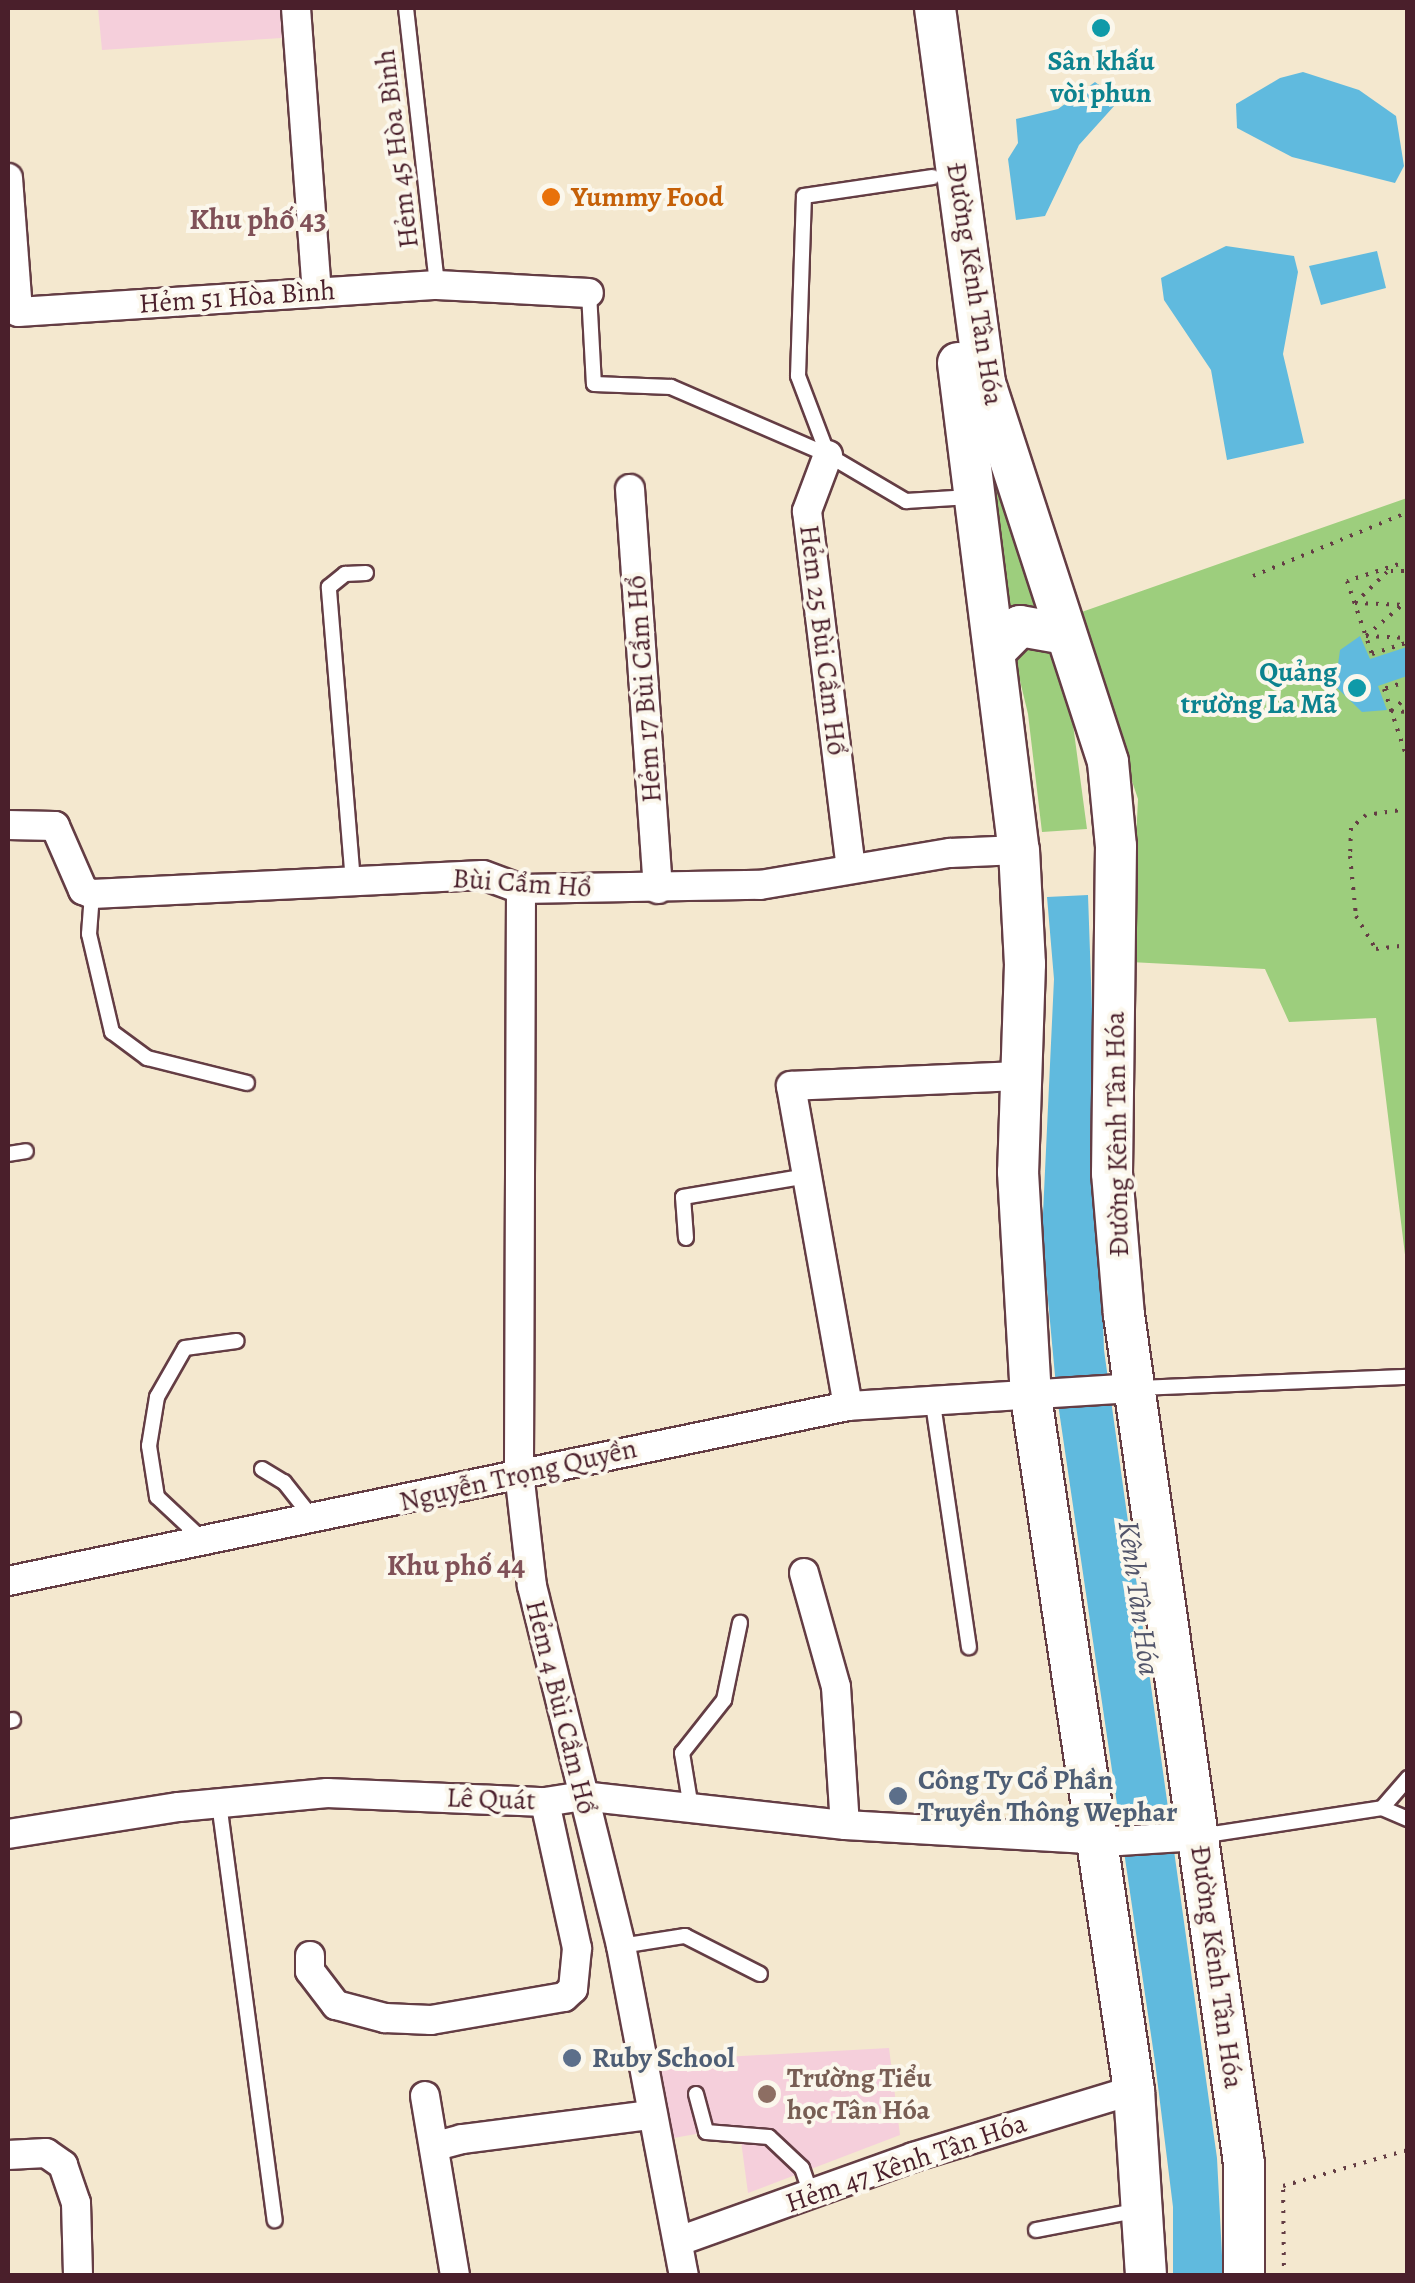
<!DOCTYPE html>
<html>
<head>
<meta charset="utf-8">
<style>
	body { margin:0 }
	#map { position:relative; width:1415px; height:2283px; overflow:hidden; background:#f4e8cf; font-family:Alegreya,serif }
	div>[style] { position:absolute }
	.built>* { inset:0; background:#f5cfdb }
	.green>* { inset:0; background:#9dce7d }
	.water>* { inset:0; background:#60bade }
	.path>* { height:4px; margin-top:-2px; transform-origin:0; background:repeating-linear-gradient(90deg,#643d44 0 2.5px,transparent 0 10.5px) }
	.roads { filter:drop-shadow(2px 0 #643d44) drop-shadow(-2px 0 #643d44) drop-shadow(0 2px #643d44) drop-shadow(0 -2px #643d44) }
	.lane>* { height:14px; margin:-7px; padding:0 7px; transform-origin:7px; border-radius:7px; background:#fff }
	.street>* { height:28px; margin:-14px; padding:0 14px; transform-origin:14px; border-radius:14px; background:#fff }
	.secondary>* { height:40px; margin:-20px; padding:0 20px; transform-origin:20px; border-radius:20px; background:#fff }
	.dots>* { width:28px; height:28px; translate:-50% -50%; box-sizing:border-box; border:5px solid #fbf7ec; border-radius:50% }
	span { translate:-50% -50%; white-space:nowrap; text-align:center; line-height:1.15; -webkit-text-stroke:8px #fbf7ec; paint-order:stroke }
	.culture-label { font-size:28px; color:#0d838f; font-weight:700 }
	.right { translate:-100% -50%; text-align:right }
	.street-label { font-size:28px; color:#4a1f2b }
	.food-label { font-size:28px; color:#c56008; font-weight:700 }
	.left { translate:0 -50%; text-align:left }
	.service-label { font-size:28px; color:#4e5e75; font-weight:700 }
	.education-label { font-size:28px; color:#785e54; font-weight:700 }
	.neighbourhood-label { font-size:30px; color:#805158; font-weight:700 }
	.water-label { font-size:30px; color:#52556a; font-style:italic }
	.frame { position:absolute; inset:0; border:10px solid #4a1f2b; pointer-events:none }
</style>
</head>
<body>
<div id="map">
	<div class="built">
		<i style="clip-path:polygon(98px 8px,280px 8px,282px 38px,102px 50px)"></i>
		<i style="clip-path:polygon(889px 2048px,900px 2135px,748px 2193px,739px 2126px,647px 2143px,633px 2062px)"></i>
	</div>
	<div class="green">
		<i style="clip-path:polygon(980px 428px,1072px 717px,1087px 829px,1042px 832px,1028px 714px,976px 497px)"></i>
		<i style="clip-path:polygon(1407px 498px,1407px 1271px,1376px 1018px,1289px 1022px,1265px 969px,1130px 962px,1138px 799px,1076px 614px)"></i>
	</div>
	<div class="water">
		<i style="clip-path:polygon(1303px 72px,1359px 90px,1396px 116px,1404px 166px,1395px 183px,1292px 157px,1237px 128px,1236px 104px,1280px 78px)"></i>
		<i style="clip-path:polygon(1095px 82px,1114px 96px,1115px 105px,1079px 145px,1045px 216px,1016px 220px,1008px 159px,1018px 143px,1016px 119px,1058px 109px)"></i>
		<i style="clip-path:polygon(1226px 246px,1294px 256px,1298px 272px,1283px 354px,1304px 443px,1227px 460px,1211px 370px,1164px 300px,1161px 278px)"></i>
		<i style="clip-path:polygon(1377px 251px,1386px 288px,1321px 305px,1309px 266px)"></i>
		<i style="clip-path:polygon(1360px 636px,1370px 659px,1407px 647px,1407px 676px,1378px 686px,1387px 710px,1362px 712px,1335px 686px,1340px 650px)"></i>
		<i style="clip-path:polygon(1088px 895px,1104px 1350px,1217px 2158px,1223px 2275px,1173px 2275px,1173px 2207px,1155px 2062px,1057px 1397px,1042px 1235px,1054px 979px,1047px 897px)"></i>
	</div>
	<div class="path">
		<i style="left:1408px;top:561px;width:64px;rotate:161.8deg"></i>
		<i style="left:1347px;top:581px;width:77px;rotate:71.1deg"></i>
		<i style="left:1372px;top:654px;width:38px;rotate:-18deg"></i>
		<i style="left:1391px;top:571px;width:17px"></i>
		<i style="left:1253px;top:576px;width:168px;rotate:-22.4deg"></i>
		<i style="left:1408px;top:600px;width:55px;rotate:139.4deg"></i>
		<i style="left:1366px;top:636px;width:42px;rotate:2.7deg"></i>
		<i style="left:1355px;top:603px;width:53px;rotate:2.2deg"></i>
		<i style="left:1355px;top:603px;width:49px;rotate:-44.2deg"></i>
		<i style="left:1408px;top:681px;width:25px;rotate:162deg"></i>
		<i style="left:1384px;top:689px;width:76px;rotate:71.6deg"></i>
		<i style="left:1391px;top:711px;width:23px;rotate:-41deg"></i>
		<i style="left:1391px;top:711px;width:17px;rotate:3deg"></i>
		<i style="left:1408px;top:809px;width:42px;rotate:171.9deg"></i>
		<i style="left:1366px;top:815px;width:20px;rotate:139deg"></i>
		<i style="left:1351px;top:828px;width:28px;rotate:92deg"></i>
		<i style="left:1350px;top:856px;width:60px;rotate:84.3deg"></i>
		<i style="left:1356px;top:916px;width:39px;rotate:59deg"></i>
		<i style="left:1376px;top:949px;width:32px;rotate:-7deg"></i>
		<i style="left:1284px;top:2276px;width:90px;rotate:-90.6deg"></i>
		<i style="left:1283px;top:2186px;width:130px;rotate:-16.1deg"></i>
	</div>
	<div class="roads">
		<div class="lane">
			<i style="left:406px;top:8px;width:279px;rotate:83.6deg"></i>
			<i style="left:589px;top:293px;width:91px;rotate:86.9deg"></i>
			<i style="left:594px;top:384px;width:77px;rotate:2.2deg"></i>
			<i style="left:671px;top:387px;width:171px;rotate:23.4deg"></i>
			<i style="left:828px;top:455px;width:91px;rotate:30.5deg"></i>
			<i style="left:906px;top:501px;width:64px;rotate:-3.6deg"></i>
			<i style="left:828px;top:455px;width:85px;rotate:-110.8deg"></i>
			<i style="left:798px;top:376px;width:180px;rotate:-88.1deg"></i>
			<i style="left:804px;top:196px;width:130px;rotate:-8.4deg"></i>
			<i style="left:353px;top:882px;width:296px;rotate:-94.7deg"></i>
			<i style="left:329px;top:587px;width:21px;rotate:-39deg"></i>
			<i style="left:345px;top:574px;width:21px;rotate:-3deg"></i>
			<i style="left:92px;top:894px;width:40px;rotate:94.3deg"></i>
			<i style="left:89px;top:934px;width:101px;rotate:76.8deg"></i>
			<i style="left:112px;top:1032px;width:44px;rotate:36.6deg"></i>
			<i style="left:147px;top:1058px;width:103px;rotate:14deg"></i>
			<i style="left:8px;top:1154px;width:18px;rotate:-9deg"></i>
			<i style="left:686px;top:1238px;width:41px;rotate:-94.2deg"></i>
			<i style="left:683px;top:1197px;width:126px;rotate:-9.6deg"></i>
			<i style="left:1140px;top:1388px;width:268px;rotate:-2.4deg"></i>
			<i style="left:932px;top:1397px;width:253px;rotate:81.6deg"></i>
			<i style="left:262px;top:1469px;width:26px;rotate:31deg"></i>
			<i style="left:284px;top:1482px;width:48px;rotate:51.7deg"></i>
			<i style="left:203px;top:1540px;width:63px;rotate:-136.9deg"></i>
			<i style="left:157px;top:1497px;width:52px;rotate:-98.9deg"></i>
			<i style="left:149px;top:1446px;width:50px;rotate:-80.7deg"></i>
			<i style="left:157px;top:1397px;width:56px;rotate:-60.3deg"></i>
			<i style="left:185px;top:1348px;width:52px;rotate:-7.7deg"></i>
			<i style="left:8px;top:1721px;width:5px;rotate:-11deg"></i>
			<i style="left:219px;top:1803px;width:421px;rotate:82.4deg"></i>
			<i style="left:691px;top:1808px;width:56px;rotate:-99.3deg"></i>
			<i style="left:682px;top:1753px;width:68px;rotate:-51.6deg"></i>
			<i style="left:724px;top:1700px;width:79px;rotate:-78.3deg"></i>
			<i style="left:1382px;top:1808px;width:28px;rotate:23deg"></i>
			<i style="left:1200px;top:1836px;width:184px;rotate:-8.7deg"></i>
			<i style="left:1382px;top:1808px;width:40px;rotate:-49deg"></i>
			<i style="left:621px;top:1946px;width:65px;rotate:-8.9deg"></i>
			<i style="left:685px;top:1936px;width:84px;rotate:26.9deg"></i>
			<i style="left:696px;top:2094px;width:39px;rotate:75deg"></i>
			<i style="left:706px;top:2132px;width:63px;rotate:4.5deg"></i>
			<i style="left:769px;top:2137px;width:45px;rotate:43.2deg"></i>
			<i style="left:802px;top:2168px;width:28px;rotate:71deg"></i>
			<i style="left:1036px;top:2230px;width:106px;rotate:-10.9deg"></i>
		</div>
		<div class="street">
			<i style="left:296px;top:8px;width:285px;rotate:85.8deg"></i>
			<i style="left:8px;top:178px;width:134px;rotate:85.7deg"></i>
			<i style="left:18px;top:312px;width:420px;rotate:-3.7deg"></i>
			<i style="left:437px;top:285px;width:152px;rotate:3deg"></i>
			<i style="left:828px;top:455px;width:60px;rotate:110.6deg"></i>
			<i style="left:807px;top:511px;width:360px;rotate:83deg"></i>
			<i style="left:630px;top:489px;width:401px;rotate:86deg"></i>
			<i style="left:8px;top:825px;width:47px;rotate:1.2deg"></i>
			<i style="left:55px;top:826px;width:70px;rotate:66.4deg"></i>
			<i style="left:83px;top:890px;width:10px;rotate:24deg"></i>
			<i style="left:92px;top:894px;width:391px;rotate:-2.8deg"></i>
			<i style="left:483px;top:875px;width:40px;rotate:20.2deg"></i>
			<i style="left:521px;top:889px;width:239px;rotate:-1deg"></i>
			<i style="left:760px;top:885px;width:193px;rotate:-9.6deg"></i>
			<i style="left:950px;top:853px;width:69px;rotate:-2.5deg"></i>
			<i style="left:521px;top:889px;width:583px;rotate:90.2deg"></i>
			<i style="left:519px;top:1472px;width:115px;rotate:83.5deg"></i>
			<i style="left:532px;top:1586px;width:371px;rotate:76.1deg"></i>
			<i style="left:621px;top:1946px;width:336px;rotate:79.2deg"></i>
			<i style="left:848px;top:1406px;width:325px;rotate:-100.1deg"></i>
			<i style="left:791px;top:1086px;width:231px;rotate:-2.5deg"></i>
			<i style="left:804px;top:1573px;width:118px;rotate:74.3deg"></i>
			<i style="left:836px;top:1687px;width:138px;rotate:86.3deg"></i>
			<i style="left:8px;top:1581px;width:858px;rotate:-11.77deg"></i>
			<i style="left:848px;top:1406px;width:287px;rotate:-3.6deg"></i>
			<i style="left:8px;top:1834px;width:173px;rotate:-9deg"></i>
			<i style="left:179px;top:1807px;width:149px;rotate:-5.4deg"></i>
			<i style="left:327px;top:1793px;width:218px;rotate:2.4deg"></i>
			<i style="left:545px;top:1802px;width:37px;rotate:-9deg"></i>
			<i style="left:582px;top:1796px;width:265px;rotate:6.3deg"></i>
			<i style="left:845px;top:1825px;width:274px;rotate:3.3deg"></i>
			<i style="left:1119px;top:1841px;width:80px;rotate:-3.6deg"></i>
			<i style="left:310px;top:1956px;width:15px;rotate:90deg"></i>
			<i style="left:310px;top:1971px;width:43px;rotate:52.6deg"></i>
			<i style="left:336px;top:2005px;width:51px;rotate:14.9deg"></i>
			<i style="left:385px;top:2018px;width:46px;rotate:2.5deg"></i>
			<i style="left:431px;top:2020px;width:135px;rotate:-9.8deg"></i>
			<i style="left:564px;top:1997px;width:12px;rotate:-42deg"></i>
			<i style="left:573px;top:1989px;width:41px;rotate:-84.4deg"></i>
			<i style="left:577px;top:1948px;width:149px;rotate:-102.4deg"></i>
			<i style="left:425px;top:2096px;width:182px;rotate:80.5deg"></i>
			<i style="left:435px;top:2152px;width:9px;rotate:-54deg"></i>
			<i style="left:440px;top:2145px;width:23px;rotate:-15deg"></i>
			<i style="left:462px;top:2139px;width:190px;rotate:-7.3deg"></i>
			<i style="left:8px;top:2155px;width:38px;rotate:-3deg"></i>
			<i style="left:46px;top:2153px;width:21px;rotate:35deg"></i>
			<i style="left:63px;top:2165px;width:40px;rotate:71.1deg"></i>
			<i style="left:76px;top:2203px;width:73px;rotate:88.4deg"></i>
			<i style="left:679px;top:2241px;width:249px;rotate:-19.7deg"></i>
			<i style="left:913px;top:2157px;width:231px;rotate:-16.9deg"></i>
		</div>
		<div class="secondary">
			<i style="left:935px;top:8px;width:378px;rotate:82.4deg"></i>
			<i style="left:985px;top:383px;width:398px;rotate:72deg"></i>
			<i style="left:1108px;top:762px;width:84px;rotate:84.6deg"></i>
			<i style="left:1116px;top:846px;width:327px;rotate:90.7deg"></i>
			<i style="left:1112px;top:1173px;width:143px;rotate:85.2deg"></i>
			<i style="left:1124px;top:1315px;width:856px;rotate:81.95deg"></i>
			<i style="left:1244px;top:2163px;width:113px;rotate:90deg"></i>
			<i style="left:958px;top:363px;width:491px;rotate:82.9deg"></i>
			<i style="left:1019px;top:850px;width:114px;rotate:87deg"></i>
			<i style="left:1025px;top:964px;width:208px;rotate:91.9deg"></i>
			<i style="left:1018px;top:1172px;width:225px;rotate:86.7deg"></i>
			<i style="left:1031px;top:1397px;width:701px;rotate:81.55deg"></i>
			<i style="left:1134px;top:2090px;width:186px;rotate:86.3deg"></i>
			<i style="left:996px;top:650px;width:34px;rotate:-45deg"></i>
			<i style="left:1020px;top:626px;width:46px;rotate:10.1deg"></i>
		</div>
	</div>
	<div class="dots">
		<i style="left:1101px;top:28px;background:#0f9aa8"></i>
		<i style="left:551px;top:197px;background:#e8710a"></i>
		<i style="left:1357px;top:688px;background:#0f9aa8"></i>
		<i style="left:898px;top:1796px;background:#5c6f8a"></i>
		<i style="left:572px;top:2058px;background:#5c6f8a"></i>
		<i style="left:767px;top:2094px;background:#8d6e63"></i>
	</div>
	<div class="culture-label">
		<span style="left:1101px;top:77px">Sân khấu<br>vòi phun</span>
		<span class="right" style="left:1337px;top:688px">Quảng<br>trường La Mã</span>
	</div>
	<div class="street-label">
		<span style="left:397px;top:149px;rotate:-97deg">Hẻm 45 Hòa Bình</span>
		<span style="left:975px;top:284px;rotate:81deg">Đường Kênh Tân Hóa</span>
		<span style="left:237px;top:297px;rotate:-4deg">Hẻm 51 Hòa Bình</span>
		<span style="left:823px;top:640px;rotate:83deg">Hẻm 25 Bùi Cầm Hổ</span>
		<span style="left:644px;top:689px;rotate:-94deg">Hẻm 17 Bùi Cẩm Hổ</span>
		<span style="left:522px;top:883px;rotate:4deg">Bùi Cẩm Hổ</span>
		<span style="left:1117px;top:1134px;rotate:-91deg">Đường Kênh Tân Hóa</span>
		<span style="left:518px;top:1475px;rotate:-13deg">Nguyễn Trọng Quyền</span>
		<span style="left:561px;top:1707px;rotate:76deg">Hẻm 4 Bùi Cầm Hổ</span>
		<span style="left:491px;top:1799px;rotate:2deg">Lê Quát</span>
		<span style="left:1217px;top:1967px;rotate:82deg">Đường Kênh Tân Hóa</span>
		<span style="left:906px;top:2163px;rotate:-19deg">Hẻm 47 Kênh Tân Hóa</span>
	</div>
	<div class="food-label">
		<span class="left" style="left:571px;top:197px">Yummy Food</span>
	</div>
	<div class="service-label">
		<span class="left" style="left:918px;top:1796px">Công Ty Cổ Phần<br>Truyền Thông Wephar</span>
		<span class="left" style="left:592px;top:2058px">Ruby School</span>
	</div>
	<div class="education-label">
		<span class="left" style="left:787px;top:2094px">Trường Tiểu<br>học Tân Hóa</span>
	</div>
	<div class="neighbourhood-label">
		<span style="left:258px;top:219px">Khu phố 43</span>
		<span style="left:456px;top:1565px">Khu phố 44</span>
	</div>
	<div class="water-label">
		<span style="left:1139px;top:1598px;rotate:82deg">Kênh Tân Hóa</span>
	</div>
	<div class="frame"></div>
</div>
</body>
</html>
